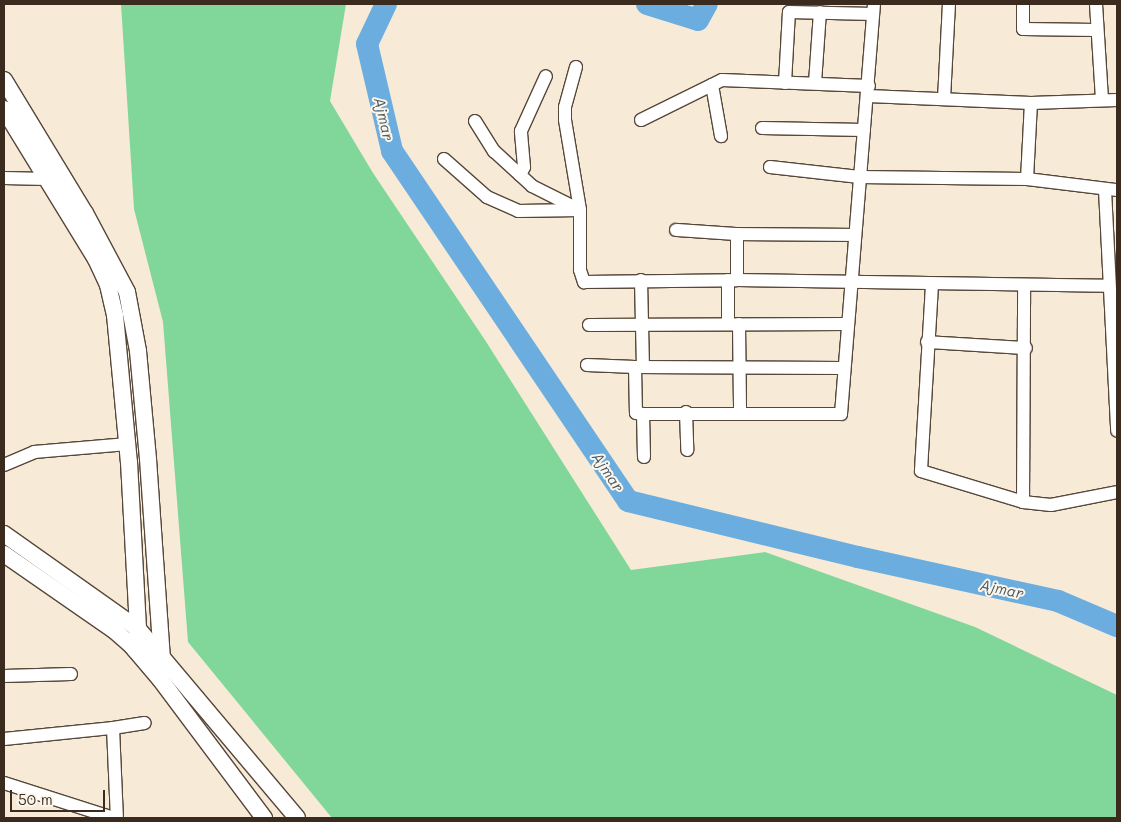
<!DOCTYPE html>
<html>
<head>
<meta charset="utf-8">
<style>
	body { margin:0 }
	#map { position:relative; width:1121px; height:822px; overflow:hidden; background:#f7ebd7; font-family:Mali,sans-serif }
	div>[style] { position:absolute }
	.green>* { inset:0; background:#81d79a }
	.river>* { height:22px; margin:-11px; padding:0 11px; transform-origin:11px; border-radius:11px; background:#6cade0 }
	.roads { filter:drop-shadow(1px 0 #57473a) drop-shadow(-1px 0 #57473a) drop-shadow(0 1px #57473a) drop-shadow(0 -1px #57473a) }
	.minor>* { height:12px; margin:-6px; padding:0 6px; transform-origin:6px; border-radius:6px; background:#fff }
	.tertiary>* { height:16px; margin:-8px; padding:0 8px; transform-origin:8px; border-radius:8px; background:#fff }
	span { translate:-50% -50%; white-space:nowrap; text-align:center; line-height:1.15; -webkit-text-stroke:4px #fbf7ec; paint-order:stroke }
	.water-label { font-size:15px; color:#4c5862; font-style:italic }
	.frame { position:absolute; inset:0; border:5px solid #3b2a1e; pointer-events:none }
	.scale { position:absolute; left:10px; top:790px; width:95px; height:22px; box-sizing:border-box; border:2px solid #3b2a1e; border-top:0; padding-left:6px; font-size:15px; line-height:18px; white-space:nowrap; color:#3b2a1e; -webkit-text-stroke:4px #fbf7ec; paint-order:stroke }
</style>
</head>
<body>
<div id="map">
	<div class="green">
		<i style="clip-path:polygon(121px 4px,346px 4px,330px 101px,373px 173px,485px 340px,631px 570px,765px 552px,975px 627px,1117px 695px,1117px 818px,332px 818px,188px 642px,163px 322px,134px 209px)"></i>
	</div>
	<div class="river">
		<i style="left:386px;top:4px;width:44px;rotate:115.4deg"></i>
		<i style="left:367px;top:44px;width:110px;rotate:76.8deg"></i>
		<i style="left:392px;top:151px;width:422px;rotate:56deg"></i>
		<i style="left:628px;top:501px;width:237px;rotate:13.7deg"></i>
		<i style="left:858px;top:557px;width:205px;rotate:12.4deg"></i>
		<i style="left:1058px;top:601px;width:64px;rotate:23deg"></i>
		<i style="left:647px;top:4px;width:53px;rotate:17.4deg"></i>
		<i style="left:698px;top:20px;width:18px;rotate:-61deg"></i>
	</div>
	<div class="roads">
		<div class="minor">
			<i style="left:1023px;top:4px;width:25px;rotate:90deg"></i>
			<i style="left:1023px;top:29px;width:73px;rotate:0.8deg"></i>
			<i style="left:1096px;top:4px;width:95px;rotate:86.4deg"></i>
			<i style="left:576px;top:67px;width:41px;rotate:105.4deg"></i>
			<i style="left:565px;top:107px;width:13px;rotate:90deg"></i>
			<i style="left:565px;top:120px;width:91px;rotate:80.5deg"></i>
			<i style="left:785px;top:83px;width:71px;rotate:-86.8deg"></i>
			<i style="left:789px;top:12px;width:84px;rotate:1.4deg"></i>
			<i style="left:815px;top:83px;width:71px;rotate:-86deg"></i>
			<i style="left:712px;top:85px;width:52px;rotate:80deg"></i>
			<i style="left:868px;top:96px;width:163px;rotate:2.5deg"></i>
			<i style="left:1031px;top:103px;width:86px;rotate:-2deg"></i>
			<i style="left:944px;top:99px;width:95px;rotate:-87deg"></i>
			<i style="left:641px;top:120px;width:90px;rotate:-26.3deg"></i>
			<i style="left:722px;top:80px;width:147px;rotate:2.3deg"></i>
			<i style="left:475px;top:121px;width:36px;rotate:58deg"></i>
			<i style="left:494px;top:151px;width:52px;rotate:42.6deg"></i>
			<i style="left:532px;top:186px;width:51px;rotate:26.6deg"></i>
			<i style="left:762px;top:128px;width:102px;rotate:1.1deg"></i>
			<i style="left:444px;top:159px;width:57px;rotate:41.5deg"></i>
			<i style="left:487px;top:197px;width:34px;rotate:24deg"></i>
			<i style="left:518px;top:211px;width:62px;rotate:-0.9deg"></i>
			<i style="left:580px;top:210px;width:60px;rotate:90deg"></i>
			<i style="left:580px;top:270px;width:13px;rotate:72deg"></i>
			<i style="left:584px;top:282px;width:153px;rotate:-0.7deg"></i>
			<i style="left:737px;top:280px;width:372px;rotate:0.9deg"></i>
			<i style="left:770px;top:167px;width:90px;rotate:6.4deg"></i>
			<i style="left:859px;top:177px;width:168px;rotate:0.7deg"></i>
			<i style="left:1027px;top:179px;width:91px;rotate:7deg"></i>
			<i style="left:520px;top:175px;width:9px;rotate:-63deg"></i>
			<i style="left:524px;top:167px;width:36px;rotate:-95deg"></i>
			<i style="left:521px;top:131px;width:60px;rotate:-65.6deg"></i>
			<i style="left:4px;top:178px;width:43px;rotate:1.3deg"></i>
			<i style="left:1027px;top:179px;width:76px;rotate:-87deg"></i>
			<i style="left:1105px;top:190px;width:241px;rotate:87.1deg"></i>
			<i style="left:676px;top:230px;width:61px;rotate:3.8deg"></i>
			<i style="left:641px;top:280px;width:87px;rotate:88.7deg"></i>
			<i style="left:728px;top:280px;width:44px;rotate:90deg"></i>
			<i style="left:737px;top:280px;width:46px;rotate:-90deg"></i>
			<i style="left:737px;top:234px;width:117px;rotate:0.5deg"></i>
			<i style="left:932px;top:285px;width:186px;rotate:93.4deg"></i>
			<i style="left:921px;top:471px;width:107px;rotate:16.9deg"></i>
			<i style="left:1023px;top:502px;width:28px;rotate:6deg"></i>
			<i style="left:1051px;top:505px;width:67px;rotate:-11.1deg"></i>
			<i style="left:739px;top:324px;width:88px;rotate:89.3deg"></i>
			<i style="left:589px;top:325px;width:258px;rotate:-0.2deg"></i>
			<i style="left:927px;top:342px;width:99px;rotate:3.5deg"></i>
			<i style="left:587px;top:365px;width:48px;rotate:2.4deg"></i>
			<i style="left:635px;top:367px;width:46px;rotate:88.8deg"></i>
			<i style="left:636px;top:413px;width:7px;rotate:8deg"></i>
			<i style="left:635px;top:367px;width:208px;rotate:0.3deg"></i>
			<i style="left:686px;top:412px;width:38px;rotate:88deg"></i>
			<i style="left:644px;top:457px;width:43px;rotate:-91.3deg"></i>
			<i style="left:643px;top:414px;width:198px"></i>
			<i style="left:841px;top:414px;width:411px;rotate:-85.4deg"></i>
			<i style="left:4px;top:465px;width:33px;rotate:-23deg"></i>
			<i style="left:34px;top:452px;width:94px;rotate:-4.9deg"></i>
			<i style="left:1023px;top:502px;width:217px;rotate:-89.7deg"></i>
			<i style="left:4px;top:676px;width:67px;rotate:-1.7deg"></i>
			<i style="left:113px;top:728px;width:32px;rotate:-9deg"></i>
			<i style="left:4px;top:739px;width:110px;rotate:-5.8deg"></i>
			<i style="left:113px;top:728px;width:90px;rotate:87.5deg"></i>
			<i style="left:4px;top:783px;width:115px;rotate:17.7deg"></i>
		</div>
		<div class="tertiary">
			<i style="left:4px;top:80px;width:156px;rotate:58.7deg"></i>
			<i style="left:85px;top:213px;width:89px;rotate:62deg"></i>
			<i style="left:127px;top:292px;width:60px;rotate:79.4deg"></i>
			<i style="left:138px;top:351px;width:108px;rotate:84.7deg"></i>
			<i style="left:148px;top:459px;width:199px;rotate:86deg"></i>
			<i style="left:162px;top:658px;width:21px;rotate:95deg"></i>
			<i style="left:4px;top:109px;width:176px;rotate:58.5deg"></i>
			<i style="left:96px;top:259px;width:29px;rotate:65deg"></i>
			<i style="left:108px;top:285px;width:31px;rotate:77deg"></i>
			<i style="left:115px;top:315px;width:148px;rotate:84.6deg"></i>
			<i style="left:129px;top:462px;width:167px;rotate:86.9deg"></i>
			<i style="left:138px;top:629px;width:21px;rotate:98deg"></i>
			<i style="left:4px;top:534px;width:164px;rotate:35.3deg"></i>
			<i style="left:138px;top:629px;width:247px;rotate:49.9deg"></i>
			<i style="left:4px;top:554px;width:135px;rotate:34.7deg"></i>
			<i style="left:115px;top:631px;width:23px;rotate:41deg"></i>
			<i style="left:132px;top:646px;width:43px;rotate:49.7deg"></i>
			<i style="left:160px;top:679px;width:174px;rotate:53.2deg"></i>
		</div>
	</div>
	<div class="water-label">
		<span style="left:384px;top:119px;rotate:77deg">Ajmar</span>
		<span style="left:608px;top:472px;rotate:56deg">Ajmar</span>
		<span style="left:1002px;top:589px;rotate:12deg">Ajmar</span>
	</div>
	<div class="frame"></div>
	<div class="scale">50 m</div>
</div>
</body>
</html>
